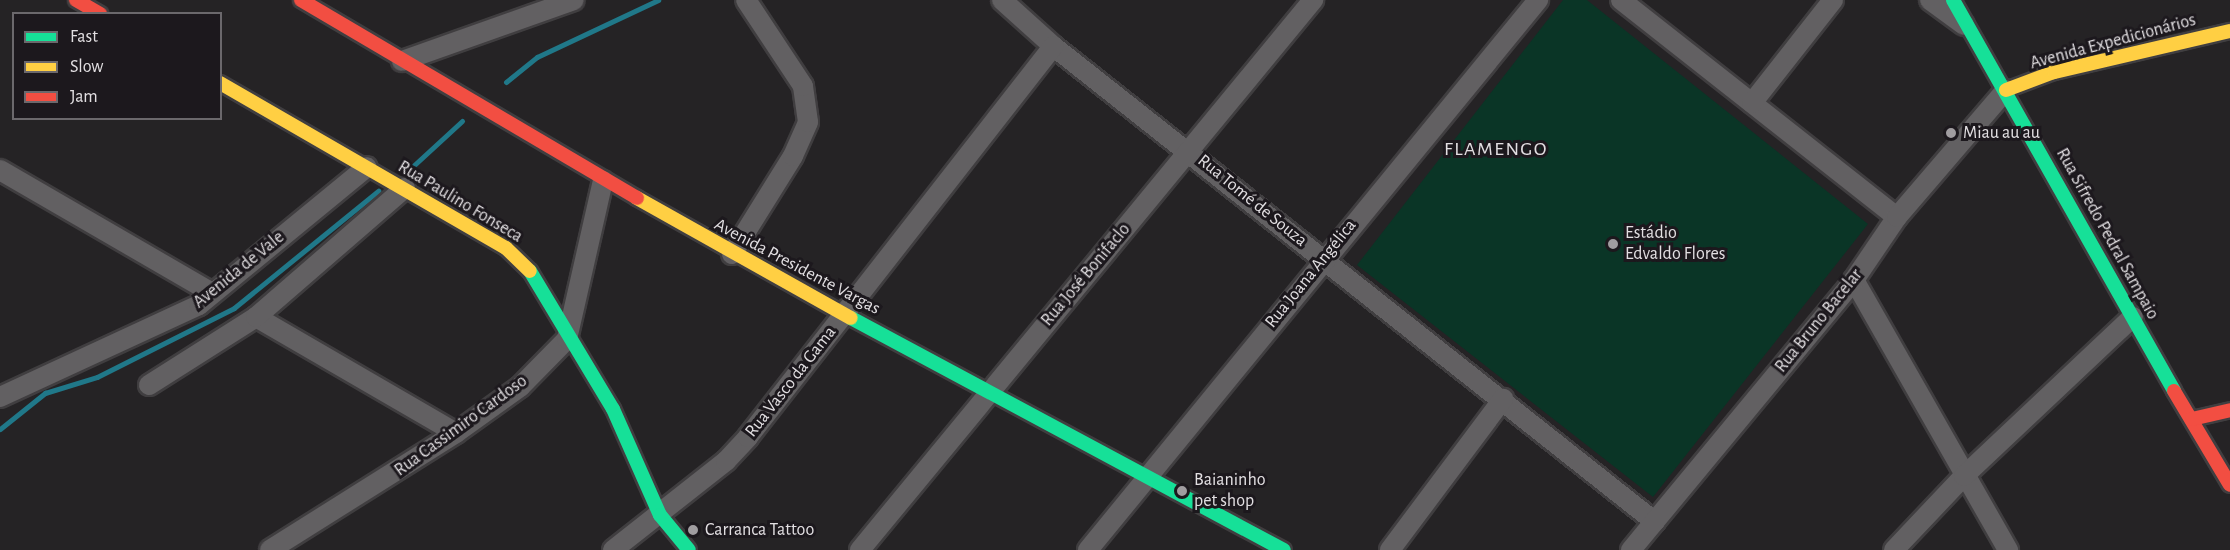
<!DOCTYPE html>
<html>
<head>
<meta charset="utf-8">
<style>
	body { margin:0 }
	#map { position:relative; width:2230px; height:550px; overflow:hidden; background:#252325; font-family:"Alegreya Sans",sans-serif }
	div>[style] { position:absolute }
	.green>* { inset:0; background:#0a3526 }
	.stream>* { height:5px; margin:-2.5px; padding:0 2.5px; transform-origin:2.5px; border-radius:2.5px; background:#207889 }
	.roads { filter:drop-shadow(2px 0 #403e40) drop-shadow(-2px 0 #403e40) drop-shadow(0 2px #403e40) drop-shadow(0 -2px #403e40) }
	.street>* { height:20px; margin:-10px; padding:0 10px; transform-origin:10px; border-radius:10px; background:#626062 }
	.fast>* { height:14px; margin:-7px; padding:0 7px; transform-origin:7px; border-radius:7px; background:#16e098 }
	.slow>* { height:14px; margin:-7px; padding:0 7px; transform-origin:7px; border-radius:7px; background:#ffcf43 }
	.jam>* { height:14px; margin:-7px; padding:0 7px; transform-origin:7px; border-radius:7px; background:#f24e42 }
	.dots>* { width:16px; height:16px; translate:-50% -50%; box-sizing:border-box; border:3px solid #1c181d; border-radius:50% }
	span { translate:-50% -50%; white-space:nowrap; text-align:center; line-height:1.15; -webkit-text-stroke:6px #1c181d; paint-order:stroke }
	.street-label { font-size:18px; color:#e2dfe2 }
	.poi-label { font-size:18px; color:#e2dfe2 }
	.left { translate:0 -50%; text-align:left }
	.neighbourhood-label { font-size:20px; color:#e2dfe2; letter-spacing:1.5px }
	.legend { position:absolute; left:12px; top:12px; width:210px; height:108px; box-sizing:border-box; background:#1c181d; border:2px solid #6b686c; margin:0; padding:8px 10px; list-style:none; font-size:18px; color:#e2dfe2 }
	.legend li { display:flex; align-items:center; gap:12px; height:30px }
	.legend b { width:30px; border:2px solid #6b686c }
</style>
</head>
<body>
<div id="map">
	<div class="green">
		<i style="clip-path:polygon(1563px 0,1587px 0,1868px 224px,1653px 497px,1357px 265px)"></i>
	</div>
	<div class="stream">
		<i style="left:506px;top:82px;width:40px;rotate:-39deg"></i>
		<i style="left:537px;top:57px;width:134px;rotate:-25.2deg"></i>
		<i style="left:412px;top:167px;width:68px;rotate:-42.6deg"></i>
		<i style="left:0;top:429px;width:58px;rotate:-38.7deg"></i>
		<i style="left:45px;top:393px;width:54px;rotate:-17.1deg"></i>
		<i style="left:97px;top:377px;width:153px;rotate:-26.7deg"></i>
		<i style="left:234px;top:308px;width:186px;rotate:-39.1deg"></i>
	</div>
	<div class="roads">
		<div class="street">
			<i style="left:1002px;top:0;width:69px;rotate:42deg"></i>
			<i style="left:1053px;top:46px;width:767px;rotate:38.33deg"></i>
			<i style="left:1621px;top:0;width:351px;rotate:38.2deg"></i>
			<i style="left:1930px;top:0;width:42px;rotate:36.3deg"></i>
			<i style="left:402px;top:61px;width:182px;rotate:-19.5deg"></i>
			<i style="left:1752px;top:103px;width:131px;rotate:-51.8deg"></i>
			<i style="left:0;top:170px;width:245px;rotate:30.1deg"></i>
			<i style="left:732px;top:254px;width:115px;rotate:-58.1deg"></i>
			<i style="left:793px;top:156px;width:37px;rotate:-66deg"></i>
			<i style="left:808px;top:122px;width:36px;rotate:-98deg"></i>
			<i style="left:803px;top:86px;width:103px;rotate:-123.5deg"></i>
			<i style="left:1854px;top:280px;width:311px;rotate:60.3deg"></i>
			<i style="left:256px;top:317px;width:231px;rotate:30.1deg"></i>
			<i style="left:149px;top:385px;width:127px;rotate:-32.4deg"></i>
			<i style="left:256px;top:317px;width:197px;rotate:-40.9deg"></i>
			<i style="left:0;top:397px;width:219px;rotate:-24.8deg"></i>
			<i style="left:199px;top:305px;width:217px;rotate:-39.4deg"></i>
			<i style="left:270px;top:550px;width:220px;rotate:-32.2deg"></i>
			<i style="left:456px;top:433px;width:79px;rotate:-35.7deg"></i>
			<i style="left:520px;top:387px;width:67px;rotate:-45.6deg"></i>
			<i style="left:567px;top:339px;width:162px;rotate:-77.2deg"></i>
			<i style="left:613px;top:550px;width:144px;rotate:-38.2deg"></i>
			<i style="left:726px;top:461px;width:33px;rotate:-47deg"></i>
			<i style="left:748px;top:437px;width:496px;rotate:-52deg"></i>
			<i style="left:860px;top:550px;width:713px;rotate:-50.52deg"></i>
			<i style="left:1088px;top:550px;width:711px;rotate:-50.71deg"></i>
			<i style="left:1390px;top:550px;width:189px;rotate:-53.2deg"></i>
			<i style="left:1631px;top:550px;width:350px;rotate:-50.4deg"></i>
			<i style="left:1854px;top:280px;width:76px;rotate:-55.7deg"></i>
			<i style="left:1897px;top:217px;width:167px;rotate:-49.4deg"></i>
			<i style="left:1894px;top:550px;width:102px;rotate:-46.6deg"></i>
			<i style="left:1964px;top:476px;width:232px;rotate:-43.3deg"></i>
		</div>
		<div class="fast">
			<i style="left:1953px;top:0;width:449px;rotate:60.5deg"></i>
			<i style="left:530px;top:271px;width:161px;rotate:59deg"></i>
			<i style="left:613px;top:409px;width:116px;rotate:66.1deg"></i>
			<i style="left:660px;top:515px;width:45px;rotate:50.4deg"></i>
			<i style="left:851px;top:318px;width:491px;rotate:28.2deg"></i>
		</div>
		<div class="slow">
			<i style="left:220px;top:83px;width:330px;rotate:30deg"></i>
			<i style="left:506px;top:248px;width:33px;rotate:44deg"></i>
			<i style="left:2006px;top:90px;width:51px;rotate:-20.6deg"></i>
			<i style="left:2054px;top:72px;width:181px;rotate:-13.1deg"></i>
			<i style="left:637px;top:198px;width:245px;rotate:29.3deg"></i>
		</div>
		<div class="jam">
			<i style="left:76px;top:0;width:28px;rotate:30deg"></i>
			<i style="left:301px;top:0;width:390px;rotate:30.5deg"></i>
			<i style="left:2174px;top:391px;width:109px;rotate:59.2deg"></i>
			<i style="left:2192px;top:419px;width:39px;rotate:-13deg"></i>
		</div>
	</div>
	<div class="dots">
		<i style="left:1951px;top:133px;background:#a09da0"></i>
		<i style="left:1613px;top:244px;background:#a09da0"></i>
		<i style="left:1182px;top:491px;background:#a09da0"></i>
		<i style="left:693px;top:530px;background:#a09da0"></i>
	</div>
	<div class="street-label">
		<span style="left:2113px;top:42px;rotate:-15deg">Avenida Expedicionários</span>
		<span style="left:1252px;top:201px;rotate:39deg">Rua Tomé de Souza</span>
		<span style="left:460px;top:202px;rotate:31deg">Rua Paulino Fonseca</span>
		<span style="left:2107px;top:234px;rotate:61deg">Rua Sifredo Pedral Sampaio</span>
		<span style="left:797px;top:267px;rotate:28deg">Avenida Presidente Vargas</span>
		<span style="left:239px;top:270px;rotate:-39deg">Avenida de Vale</span>
		<span style="left:1311px;top:274px;rotate:-51deg">Rua Joana Angélica</span>
		<span style="left:1086px;top:275px;rotate:-50deg">Rua José Bonifaclo</span>
		<span style="left:1819px;top:321px;rotate:-51deg">Rua Bruno Bacelar</span>
		<span style="left:791px;top:382px;rotate:-52deg">Rua Vasco da Gama</span>
		<span style="left:461px;top:426px;rotate:-36deg">Rua Cassimiro Cardoso</span>
	</div>
	<div class="poi-label">
		<span class="left" style="left:1963px;top:133px">Miau au au</span>
		<span class="left" style="left:1625px;top:244px">Estádio<br>Edvaldo Flores</span>
		<span class="left" style="left:1194px;top:491px">Baianinho<br>pet shop</span>
		<span class="left" style="left:705px;top:530px">Carranca Tattoo</span>
	</div>
	<div class="neighbourhood-label">
		<span style="left:1496px;top:149px">FLAMENGO</span>
	</div>
	<ul class="legend">
	<li><b style="height:8px;background:#16e098"></b>Fast</li>
	<li><b style="height:8px;background:#ffcf43"></b>Slow</li>
	<li><b style="height:8px;background:#f24e42"></b>Jam</li>
	</ul>
</div>
</body>
</html>
